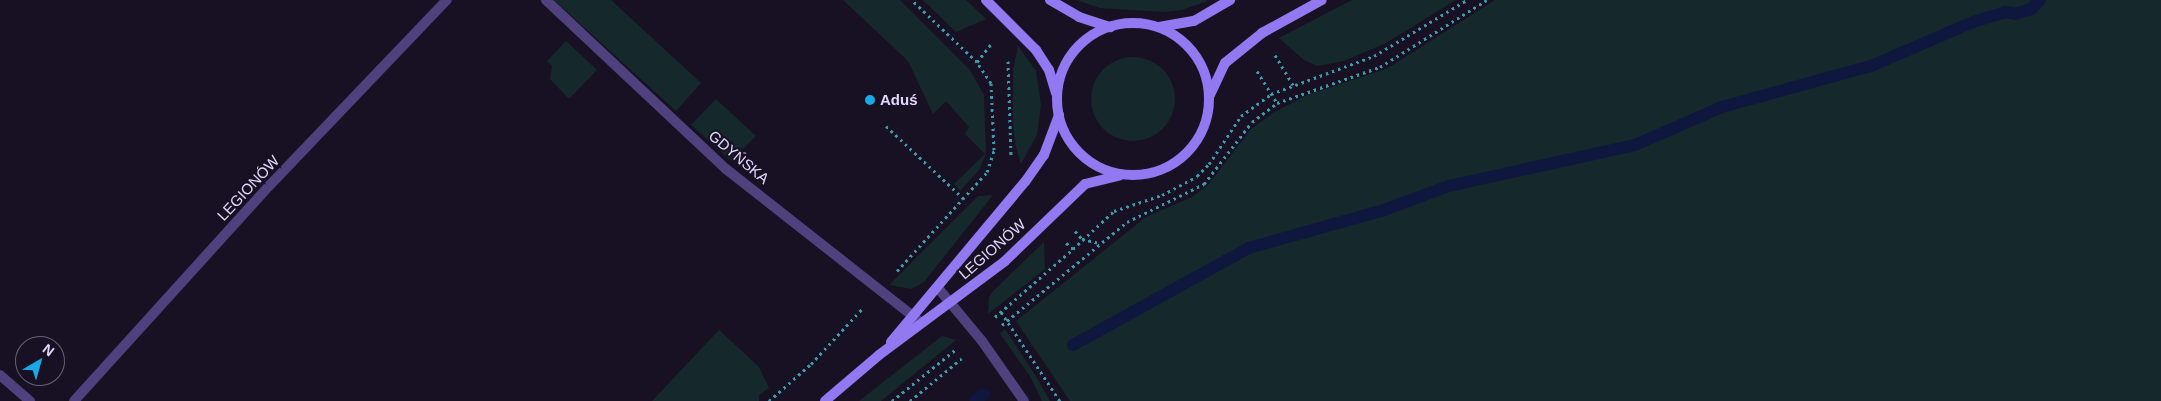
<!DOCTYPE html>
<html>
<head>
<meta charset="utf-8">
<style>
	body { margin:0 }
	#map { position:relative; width:2161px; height:401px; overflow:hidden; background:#171123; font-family:Helvetica,sans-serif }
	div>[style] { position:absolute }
	.green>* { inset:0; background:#15292c }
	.round { border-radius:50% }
	.stream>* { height:12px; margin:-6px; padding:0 6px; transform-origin:6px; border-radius:6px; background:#0f173e }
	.path>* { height:3px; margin-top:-1.5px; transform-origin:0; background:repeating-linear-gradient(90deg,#3c9caa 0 2.5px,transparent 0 6.5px) }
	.lane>* { height:10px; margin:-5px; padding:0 5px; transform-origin:5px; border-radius:5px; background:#4f417d }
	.secondary>* { height:10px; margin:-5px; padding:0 5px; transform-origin:5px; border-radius:5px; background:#9278f1 }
	.secondary>.ring { margin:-5px; padding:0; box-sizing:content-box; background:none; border:10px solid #9278f1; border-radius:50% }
	.dots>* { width:14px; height:14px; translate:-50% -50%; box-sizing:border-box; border:2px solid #171123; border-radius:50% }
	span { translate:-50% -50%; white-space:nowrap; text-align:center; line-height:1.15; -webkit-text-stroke:4px #171123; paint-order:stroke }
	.poi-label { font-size:15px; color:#e2d7fb; font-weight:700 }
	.left { translate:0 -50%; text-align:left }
	.street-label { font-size:15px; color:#e2d7fb }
	.north { position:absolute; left:15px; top:336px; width:50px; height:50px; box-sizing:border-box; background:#171123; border:1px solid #686079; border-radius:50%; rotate:38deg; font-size:14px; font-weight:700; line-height:20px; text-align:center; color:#e2d7fb }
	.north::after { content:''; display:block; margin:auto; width:18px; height:22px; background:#18aae6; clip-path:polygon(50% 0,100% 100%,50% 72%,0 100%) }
</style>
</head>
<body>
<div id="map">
	<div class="green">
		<i style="clip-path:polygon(554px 0,611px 0,701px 83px,676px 111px)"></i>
		<i style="clip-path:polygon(843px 0,900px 0,970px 70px,984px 95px,986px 154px,979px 170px,960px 191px,954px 184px,985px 154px,965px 134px,969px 127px,946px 101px,933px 114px,908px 61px)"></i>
		<i style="clip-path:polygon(923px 0,966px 0,986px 19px,956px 32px)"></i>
		<i style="clip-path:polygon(1076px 0,1207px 0,1207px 1px,1182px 10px,1164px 12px,1100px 8px)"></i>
		<i style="clip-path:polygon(1352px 0,1456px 0,1386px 43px,1344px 61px,1317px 66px,1304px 60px,1279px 38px)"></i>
		<i style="clip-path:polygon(1495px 0,2161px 0,2161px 401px,1070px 401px,1016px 321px,1146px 217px,1192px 197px,1208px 185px,1251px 129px,1273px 113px,1305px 96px,1388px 68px)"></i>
		<i style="clip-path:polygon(566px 41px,597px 70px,569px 99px,550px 79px,552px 66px,547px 61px)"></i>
		<i style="clip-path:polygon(1018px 46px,1036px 71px,1041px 105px,1037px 135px,1021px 164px,1015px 144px,1013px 122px,1013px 71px)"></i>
		<i class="round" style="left:1091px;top:57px;width:84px;height:84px"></i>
		<i style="clip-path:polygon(716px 99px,756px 136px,731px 161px,691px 125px)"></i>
		<i style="clip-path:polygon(993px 195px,924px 282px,912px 289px,889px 285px,978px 196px)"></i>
		<i style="clip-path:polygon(1044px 242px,1045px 269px,988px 314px,989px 297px,994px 290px)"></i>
		<i style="clip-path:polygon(1005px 329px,1037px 378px,1050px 401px,1042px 401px,1030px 376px,1000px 334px)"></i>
		<i style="clip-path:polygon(719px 330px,759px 367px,769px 388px,759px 395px,759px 401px,647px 401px,652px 401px)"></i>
		<i style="clip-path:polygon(942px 336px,956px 340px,881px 401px,859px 401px)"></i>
	</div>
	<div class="stream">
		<i style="left:1073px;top:345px;width:201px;rotate:-28.9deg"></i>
		<i style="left:1249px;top:248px;width:140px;rotate:-15.7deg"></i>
		<i style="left:1384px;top:210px;width:69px;rotate:-20.3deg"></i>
		<i style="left:1449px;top:186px;width:190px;rotate:-12.4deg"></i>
		<i style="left:1635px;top:145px;width:95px;rotate:-23.6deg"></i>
		<i style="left:1722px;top:107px;width:155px;rotate:-15.4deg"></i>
		<i style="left:1871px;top:66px;width:111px;rotate:-23.3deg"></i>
		<i style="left:1973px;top:22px;width:34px;rotate:-17deg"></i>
		<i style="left:2005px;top:12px;width:10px;rotate:11deg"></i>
		<i style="left:2015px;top:14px;width:17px;rotate:-17deg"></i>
		<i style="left:2031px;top:9px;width:13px;rotate:-45deg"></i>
		<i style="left:975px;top:401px;width:11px;rotate:-38deg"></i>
	</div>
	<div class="path">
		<i style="left:1275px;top:55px;width:35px;rotate:59deg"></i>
		<i style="left:1008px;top:61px;width:94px;rotate:88.2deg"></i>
		<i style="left:977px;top:62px;width:24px;rotate:-52deg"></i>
		<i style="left:1257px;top:71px;width:38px;rotate:58deg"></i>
		<i style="left:886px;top:126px;width:107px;rotate:43.1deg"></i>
		<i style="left:1075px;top:231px;width:11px;rotate:49deg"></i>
		<i style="left:1082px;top:239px;width:18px;rotate:13deg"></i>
		<i style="left:1073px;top:249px;width:56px;rotate:-42.8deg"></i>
		<i style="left:1114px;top:211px;width:51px;rotate:-18.4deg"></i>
		<i style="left:1162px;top:195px;width:40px;rotate:-28deg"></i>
		<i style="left:1197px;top:176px;width:17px;rotate:-45deg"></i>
		<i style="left:1209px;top:164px;width:58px;rotate:-56.3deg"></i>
		<i style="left:1241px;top:116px;width:37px;rotate:-36deg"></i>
		<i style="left:1271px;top:94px;width:110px;rotate:-20.3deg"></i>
		<i style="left:1374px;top:56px;width:109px;rotate:-31.1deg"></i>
		<i style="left:897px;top:271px;width:134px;rotate:-47.7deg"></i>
		<i style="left:987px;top:172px;width:23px;rotate:-72deg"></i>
		<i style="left:994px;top:150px;width:67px;rotate:-92.6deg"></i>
		<i style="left:991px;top:83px;width:25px;rotate:-124deg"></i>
		<i style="left:977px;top:62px;width:90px;rotate:-136.4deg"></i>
		<i style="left:1001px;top:312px;width:107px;rotate:56.5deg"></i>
		<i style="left:995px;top:317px;width:103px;rotate:-41.1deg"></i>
		<i style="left:1073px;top:249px;width:12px;rotate:-138deg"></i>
		<i style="left:1002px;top:325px;width:162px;rotate:-39.5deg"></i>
		<i style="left:1127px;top:222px;width:86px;rotate:-26.3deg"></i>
		<i style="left:1204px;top:184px;width:78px;rotate:-52.3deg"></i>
		<i style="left:1252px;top:122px;width:31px;rotate:-37deg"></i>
		<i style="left:1277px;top:103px;width:109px;rotate:-19.3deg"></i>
		<i style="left:1380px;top:67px;width:126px;rotate:-32.1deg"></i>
		<i style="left:769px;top:401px;width:56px;rotate:-41.4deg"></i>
		<i style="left:811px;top:364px;width:75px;rotate:-47.2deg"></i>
		<i style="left:892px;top:401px;width:81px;rotate:-39deg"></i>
		<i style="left:910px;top:401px;width:67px;rotate:-39.6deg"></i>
	</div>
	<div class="lane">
		<i style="left:546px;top:0;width:247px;rotate:43.2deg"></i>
		<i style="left:726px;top:169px;width:244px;rotate:38.2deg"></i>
		<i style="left:938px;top:288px;width:69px;rotate:50.3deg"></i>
		<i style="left:982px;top:341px;width:73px;rotate:55deg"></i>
		<i style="left:0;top:375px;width:40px;rotate:41deg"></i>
		<i style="left:74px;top:401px;width:292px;rotate:-47.8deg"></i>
		<i style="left:270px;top:185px;width:256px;rotate:-46.3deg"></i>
	</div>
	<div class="secondary">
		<i style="left:986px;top:0;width:71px;rotate:45deg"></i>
		<i style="left:1036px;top:50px;width:24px;rotate:57deg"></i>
		<i style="left:1049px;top:70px;width:24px;rotate:73deg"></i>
		<i style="left:1050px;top:0;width:34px;rotate:30deg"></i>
		<i style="left:1079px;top:17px;width:33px;rotate:18deg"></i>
		<i class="ring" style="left:1057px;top:23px;width:142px;height:142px"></i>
		<i style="left:1159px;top:27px;width:36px;rotate:-10deg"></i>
		<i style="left:1194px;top:21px;width:42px;rotate:-30.3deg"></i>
		<i style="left:1210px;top:95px;width:35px;rotate:-65deg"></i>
		<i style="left:1225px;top:63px;width:48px;rotate:-39deg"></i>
		<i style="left:1262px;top:33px;width:68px;rotate:-28.8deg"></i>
		<i style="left:891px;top:342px;width:209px;rotate:-50.1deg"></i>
		<i style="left:1025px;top:182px;width:33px;rotate:-55deg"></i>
		<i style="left:1044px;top:155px;width:43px;rotate:-69.4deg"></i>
		<i style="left:825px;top:401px;width:71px;rotate:-40.4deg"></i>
		<i style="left:879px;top:355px;width:157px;rotate:-36.7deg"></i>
		<i style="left:1005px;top:261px;width:111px;rotate:-43.9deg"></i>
		<i style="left:1085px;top:184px;width:36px;rotate:-14deg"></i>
	</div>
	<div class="dots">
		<i style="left:870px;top:100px;background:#18aae6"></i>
	</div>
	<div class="poi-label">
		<span class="left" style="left:880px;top:100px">Aduś</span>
	</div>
	<div class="street-label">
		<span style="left:739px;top:157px;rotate:40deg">GDYŃSKA</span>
		<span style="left:248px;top:188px;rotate:-47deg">LEGIONÓW</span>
		<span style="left:992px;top:249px;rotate:-41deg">LEGIONÓW</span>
	</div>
	<div class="north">N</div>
</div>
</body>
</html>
